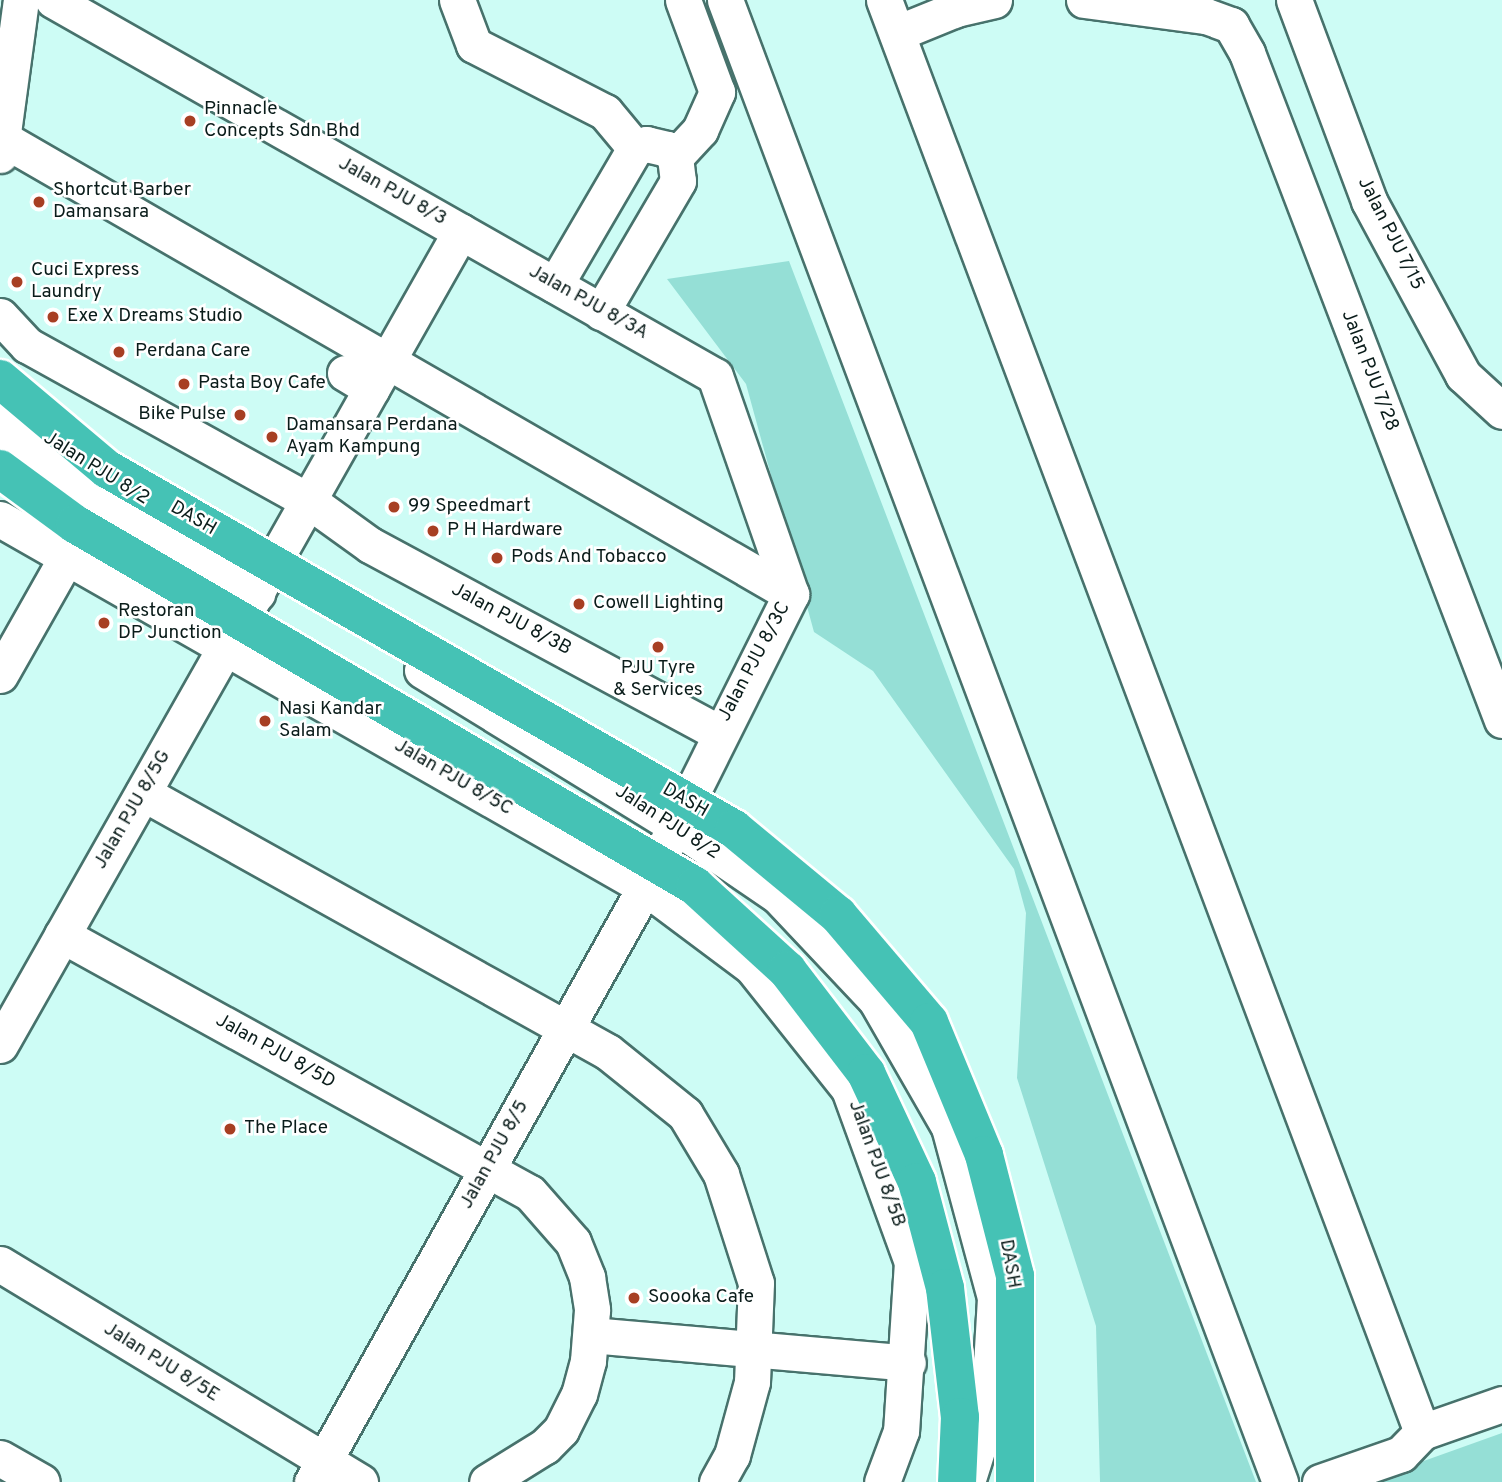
<!DOCTYPE html>
<html>
<head>
<meta charset="utf-8">
<style>
	body { margin:0 }
	#map { position:relative; width:1502px; height:1482px; overflow:hidden; background:#cdfcf5; font-family:Overpass,sans-serif }
	div>[style] { position:absolute }
	.green>* { inset:0; background:#95dfd6 }
	.roads { filter:drop-shadow(2px 0 #47726c) drop-shadow(-2px 0 #47726c) drop-shadow(0 2px #47726c) drop-shadow(0 -2px #47726c) }
	.minor>* { height:35px; margin:-17.5px; padding:0 17.5px; transform-origin:17.5px; border-radius:17.5px; background:#fff }
	.bridges { filter:drop-shadow(2px 0 #fff) drop-shadow(-2px 0 #fff) drop-shadow(0 2px #fff) drop-shadow(0 -2px #fff) }
	.highway-bridge>* { height:38px; margin:-19px; padding:0 19px; transform-origin:19px; border-radius:19px; background:#45c2b5 }
	.dots>* { width:19px; height:19px; translate:-50% -50%; box-sizing:border-box; border:4px solid #fff; border-radius:50% }
	span { translate:-50% -50%; white-space:nowrap; text-align:center; line-height:1.15; -webkit-text-stroke:5px #fff; paint-order:stroke }
	.poi-label { font-size:19px; color:#0a1c1a }
	.left { translate:0 -50%; text-align:left }
	.right { translate:-100% -50%; text-align:right }
	.street-label { font-size:19px; color:#0a1c1a }
</style>
</head>
<body>
<div id="map">
	<div class="green">
		<i style="clip-path:polygon(789px 261px,1256px 1482px,1100px 1482px,1096px 1326px,1017px 1078px,1026px 913px,1014px 869px,873px 671px,814px 632px,746px 384px,667px 279px)"></i>
		<i style="clip-path:polygon(1502px 1433px,1502px 1482px,1365px 1482px)"></i>
	</div>
	<div class="roads">
		<div class="minor">
			<i style="left:53px;top:0;width:761px;rotate:29.6deg"></i>
			<i style="left:715px;top:376px;width:231px;rotate:70.8deg"></i>
			<i style="left:791px;top:594px;width:327px;rotate:116.5deg"></i>
			<i style="left:645px;top:887px;width:682px;rotate:119.23deg"></i>
			<i style="left:457px;top:0;width:48px;rotate:69.3deg"></i>
			<i style="left:474px;top:45px;width:147px;rotate:27.1deg"></i>
			<i style="left:605px;top:112px;width:47px;rotate:50.2deg"></i>
			<i style="left:725px;top:0;width:1583px;rotate:69.47deg"></i>
			<i style="left:884px;top:0;width:1530px;rotate:69.41deg"></i>
			<i style="left:1084px;top:0;width:123px;rotate:7.5deg"></i>
			<i style="left:1206px;top:16px;width:27px;rotate:20deg"></i>
			<i style="left:1231px;top:25px;width:32px;rotate:60deg"></i>
			<i style="left:1247px;top:53px;width:714px;rotate:69.08deg"></i>
			<i style="left:1294px;top:0;width:215px;rotate:69.5deg"></i>
			<i style="left:1369px;top:201px;width:198px;rotate:61.6deg"></i>
			<i style="left:1463px;top:375px;width:53px;rotate:42.7deg"></i>
			<i style="left:897px;top:33px;width:64px;rotate:-22.1deg"></i>
			<i style="left:956px;top:9px;width:39px;rotate:-13deg"></i>
			<i style="left:3px;top:139px;width:910px;rotate:30deg"></i>
			<i style="left:0;top:155px;width:156px;rotate:-82.3deg"></i>
			<i style="left:675px;top:157px;width:37px;rotate:-47deg"></i>
			<i style="left:700px;top:130px;width:42px;rotate:-65.9deg"></i>
			<i style="left:717px;top:92px;width:98px;rotate:-110.3deg"></i>
			<i style="left:555px;top:285px;width:159px;rotate:-59.7deg"></i>
			<i style="left:635px;top:148px;width:12px;rotate:-20deg"></i>
			<i style="left:646px;top:144px;width:22px;rotate:13deg"></i>
			<i style="left:667px;top:149px;width:11px;rotate:45deg"></i>
			<i style="left:675px;top:157px;width:24px;rotate:83deg"></i>
			<i style="left:678px;top:181px;width:152px;rotate:120.4deg"></i>
			<i style="left:0;top:316px;width:40px;rotate:47deg"></i>
			<i style="left:27px;top:345px;width:322px;rotate:29deg"></i>
			<i style="left:309px;top:501px;width:75px;rotate:35.8deg"></i>
			<i style="left:370px;top:545px;width:395px;rotate:28.3deg"></i>
			<i style="left:345px;top:373px;width:31px;rotate:31deg"></i>
			<i style="left:0;top:408px;width:70px;rotate:32.8deg"></i>
			<i style="left:0;top:441px;width:299px;rotate:30.6deg"></i>
			<i style="left:0;top:519px;width:743px;rotate:29.71deg"></i>
			<i style="left:645px;top:887px;width:134px;rotate:36.8deg"></i>
			<i style="left:752px;top:967px;width:156px;rotate:51.5deg"></i>
			<i style="left:849px;top:1089px;width:184px;rotate:70deg"></i>
			<i style="left:912px;top:1262px;width:169px;rotate:93.7deg"></i>
			<i style="left:901px;top:1431px;width:54px;rotate:110.4deg"></i>
			<i style="left:422px;top:670px;width:296px;rotate:31.6deg"></i>
			<i style="left:674px;top:825px;width:126px;rotate:34.3deg"></i>
			<i style="left:778px;top:896px;width:143px;rotate:46.7deg"></i>
			<i style="left:876px;top:1000px;width:146px;rotate:60.1deg"></i>
			<i style="left:949px;top:1127px;width:177px;rotate:74.9deg"></i>
			<i style="left:995px;top:1298px;width:117px;rotate:93.4deg"></i>
			<i style="left:988px;top:1415px;width:70px;rotate:107.4deg"></i>
			<i style="left:0;top:675px;width:138px;rotate:-60.5deg"></i>
			<i style="left:143px;top:793px;width:532px;rotate:29.12deg"></i>
			<i style="left:608px;top:1052px;width:99px;rotate:38.8deg"></i>
			<i style="left:685px;top:1114px;width:70px;rotate:59deg"></i>
			<i style="left:721px;top:1174px;width:114px;rotate:72.2deg"></i>
			<i style="left:756px;top:1283px;width:99px;rotate:92.3deg"></i>
			<i style="left:752px;top:1382px;width:76px;rotate:105.3deg"></i>
			<i style="left:732px;top:1455px;width:31px;rotate:119deg"></i>
			<i style="left:62px;top:935px;width:534px;rotate:28.87deg"></i>
			<i style="left:530px;top:1193px;width:65px;rotate:48.7deg"></i>
			<i style="left:573px;top:1242px;width:38px;rotate:68deg"></i>
			<i style="left:587px;top:1277px;width:33px;rotate:81deg"></i>
			<i style="left:592px;top:1310px;width:51px;rotate:94.5deg"></i>
			<i style="left:588px;top:1361px;width:34px;rotate:105deg"></i>
			<i style="left:579px;top:1394px;width:40px;rotate:116.6deg"></i>
			<i style="left:561px;top:1430px;width:23px;rotate:135deg"></i>
			<i style="left:545px;top:1446px;width:68px;rotate:148.2deg"></i>
			<i style="left:0;top:1045px;width:935px;rotate:-60.48deg"></i>
			<i style="left:0;top:1264px;width:421px;rotate:31.2deg"></i>
			<i style="left:591px;top:1335px;width:318px;rotate:5deg"></i>
			<i style="left:0;top:1458px;width:48px;rotate:29.7deg"></i>
			<i style="left:1320px;top:1482px;width:86px;rotate:-19.1deg"></i>
			<i style="left:1401px;top:1454px;width:30px;rotate:-46deg"></i>
			<i style="left:1422px;top:1432px;width:85px;rotate:-19.3deg"></i>
		</div>
	</div>
	<div class="bridges">
		<div class="highway-bridge">
			<i style="left:0;top:379px;width:140px;rotate:40.1deg"></i>
			<i style="left:107px;top:469px;width:723px;rotate:29.86deg"></i>
			<i style="left:734px;top:829px;width:135px;rotate:39.6deg"></i>
			<i style="left:838px;top:915px;width:140px;rotate:49.6deg"></i>
			<i style="left:929px;top:1022px;width:144px;rotate:67.5deg"></i>
			<i style="left:984px;top:1155px;width:125px;rotate:75.6deg"></i>
			<i style="left:1015px;top:1276px;width:206px;rotate:90deg"></i>
			<i style="left:0;top:469px;width:93px;rotate:36.3deg"></i>
			<i style="left:75px;top:524px;width:718px;rotate:30.28deg"></i>
			<i style="left:695px;top:886px;width:125px;rotate:42.4deg"></i>
			<i style="left:787px;top:970px;width:130px;rotate:52.5deg"></i>
			<i style="left:866px;top:1073px;width:120px;rotate:64.9deg"></i>
			<i style="left:917px;top:1182px;width:110px;rotate:75.2deg"></i>
			<i style="left:945px;top:1288px;width:130px;rotate:83.4deg"></i>
			<i style="left:960px;top:1417px;width:65px;rotate:92.6deg"></i>
		</div>
	</div>
	<div class="dots">
		<i style="left:190px;top:121px;background:#a73f23"></i>
		<i style="left:39px;top:202px;background:#a73f23"></i>
		<i style="left:17px;top:282px;background:#a73f23"></i>
		<i style="left:53px;top:317px;background:#a73f23"></i>
		<i style="left:119px;top:352px;background:#a73f23"></i>
		<i style="left:184px;top:384px;background:#a73f23"></i>
		<i style="left:240px;top:415px;background:#a73f23"></i>
		<i style="left:272px;top:437px;background:#a73f23"></i>
		<i style="left:394px;top:507px;background:#a73f23"></i>
		<i style="left:433px;top:531px;background:#a73f23"></i>
		<i style="left:497px;top:558px;background:#a73f23"></i>
		<i style="left:579px;top:604px;background:#a73f23"></i>
		<i style="left:104px;top:623px;background:#a73f23"></i>
		<i style="left:658px;top:647px;background:#a73f23"></i>
		<i style="left:265px;top:721px;background:#a73f23"></i>
		<i style="left:230px;top:1129px;background:#a73f23"></i>
		<i style="left:634px;top:1298px;background:#a73f23"></i>
	</div>
	<div class="poi-label">
		<span class="left" style="left:204px;top:121px">Pinnacle<br>Concepts Sdn Bhd</span>
		<span class="left" style="left:53px;top:202px">Shortcut Barber<br>Damansara</span>
		<span class="left" style="left:31px;top:282px">Cuci Express<br>Laundry</span>
		<span class="left" style="left:67px;top:317px">Exe X Dreams Studio</span>
		<span class="left" style="left:135px;top:352px">Perdana Care</span>
		<span class="left" style="left:198px;top:384px">Pasta Boy Cafe</span>
		<span class="right" style="left:226px;top:415px">Bike Pulse</span>
		<span class="left" style="left:286px;top:437px">Damansara Perdana<br>Ayam Kampung</span>
		<span class="left" style="left:408px;top:507px">99 Speedmart</span>
		<span class="left" style="left:447px;top:531px">P H Hardware</span>
		<span class="left" style="left:511px;top:558px">Pods And Tobacco</span>
		<span class="left" style="left:593px;top:604px">Cowell Lighting</span>
		<span class="left" style="left:118px;top:623px">Restoran<br>DP Junction</span>
		<span style="left:658px;top:680px">PJU Tyre<br>&amp; Services</span>
		<span class="left" style="left:279px;top:721px">Nasi Kandar<br>Salam</span>
		<span class="left" style="left:244px;top:1129px">The Place</span>
		<span class="left" style="left:648px;top:1298px">Soooka Cafe</span>
	</div>
	<div class="street-label">
		<span style="left:392px;top:192px;rotate:29deg">Jalan PJU 8/3</span>
		<span style="left:1390px;top:234px;rotate:63deg">Jalan PJU 7/15</span>
		<span style="left:588px;top:303px;rotate:29deg">Jalan PJU 8/3A</span>
		<span style="left:1369px;top:371px;rotate:69deg">Jalan PJU 7/28</span>
		<span style="left:96px;top:469px;rotate:32deg">Jalan PJU 8/2</span>
		<span style="left:193px;top:519px;rotate:30deg">DASH</span>
		<span style="left:511px;top:620px;rotate:28deg">Jalan PJU 8/3B</span>
		<span style="left:755px;top:662px;rotate:-62deg">Jalan PJU 8/3C</span>
		<span style="left:453px;top:778px;rotate:30deg">Jalan PJU 8/5C</span>
		<span style="left:685px;top:801px;rotate:30deg">DASH</span>
		<span style="left:133px;top:810px;rotate:-60deg">Jalan PJU 8/5G</span>
		<span style="left:667px;top:823px;rotate:33deg">Jalan PJU 8/2</span>
		<span style="left:275px;top:1052px;rotate:29deg">Jalan PJU 8/5D</span>
		<span style="left:495px;top:1155px;rotate:-61deg">Jalan PJU 8/5</span>
		<span style="left:876px;top:1164px;rotate:70deg">Jalan PJU 8/5B</span>
		<span style="left:1009px;top:1264px;rotate:80deg">DASH</span>
		<span style="left:161px;top:1363px;rotate:32deg">Jalan PJU 8/5E</span>
	</div>
</div>
</body>
</html>
